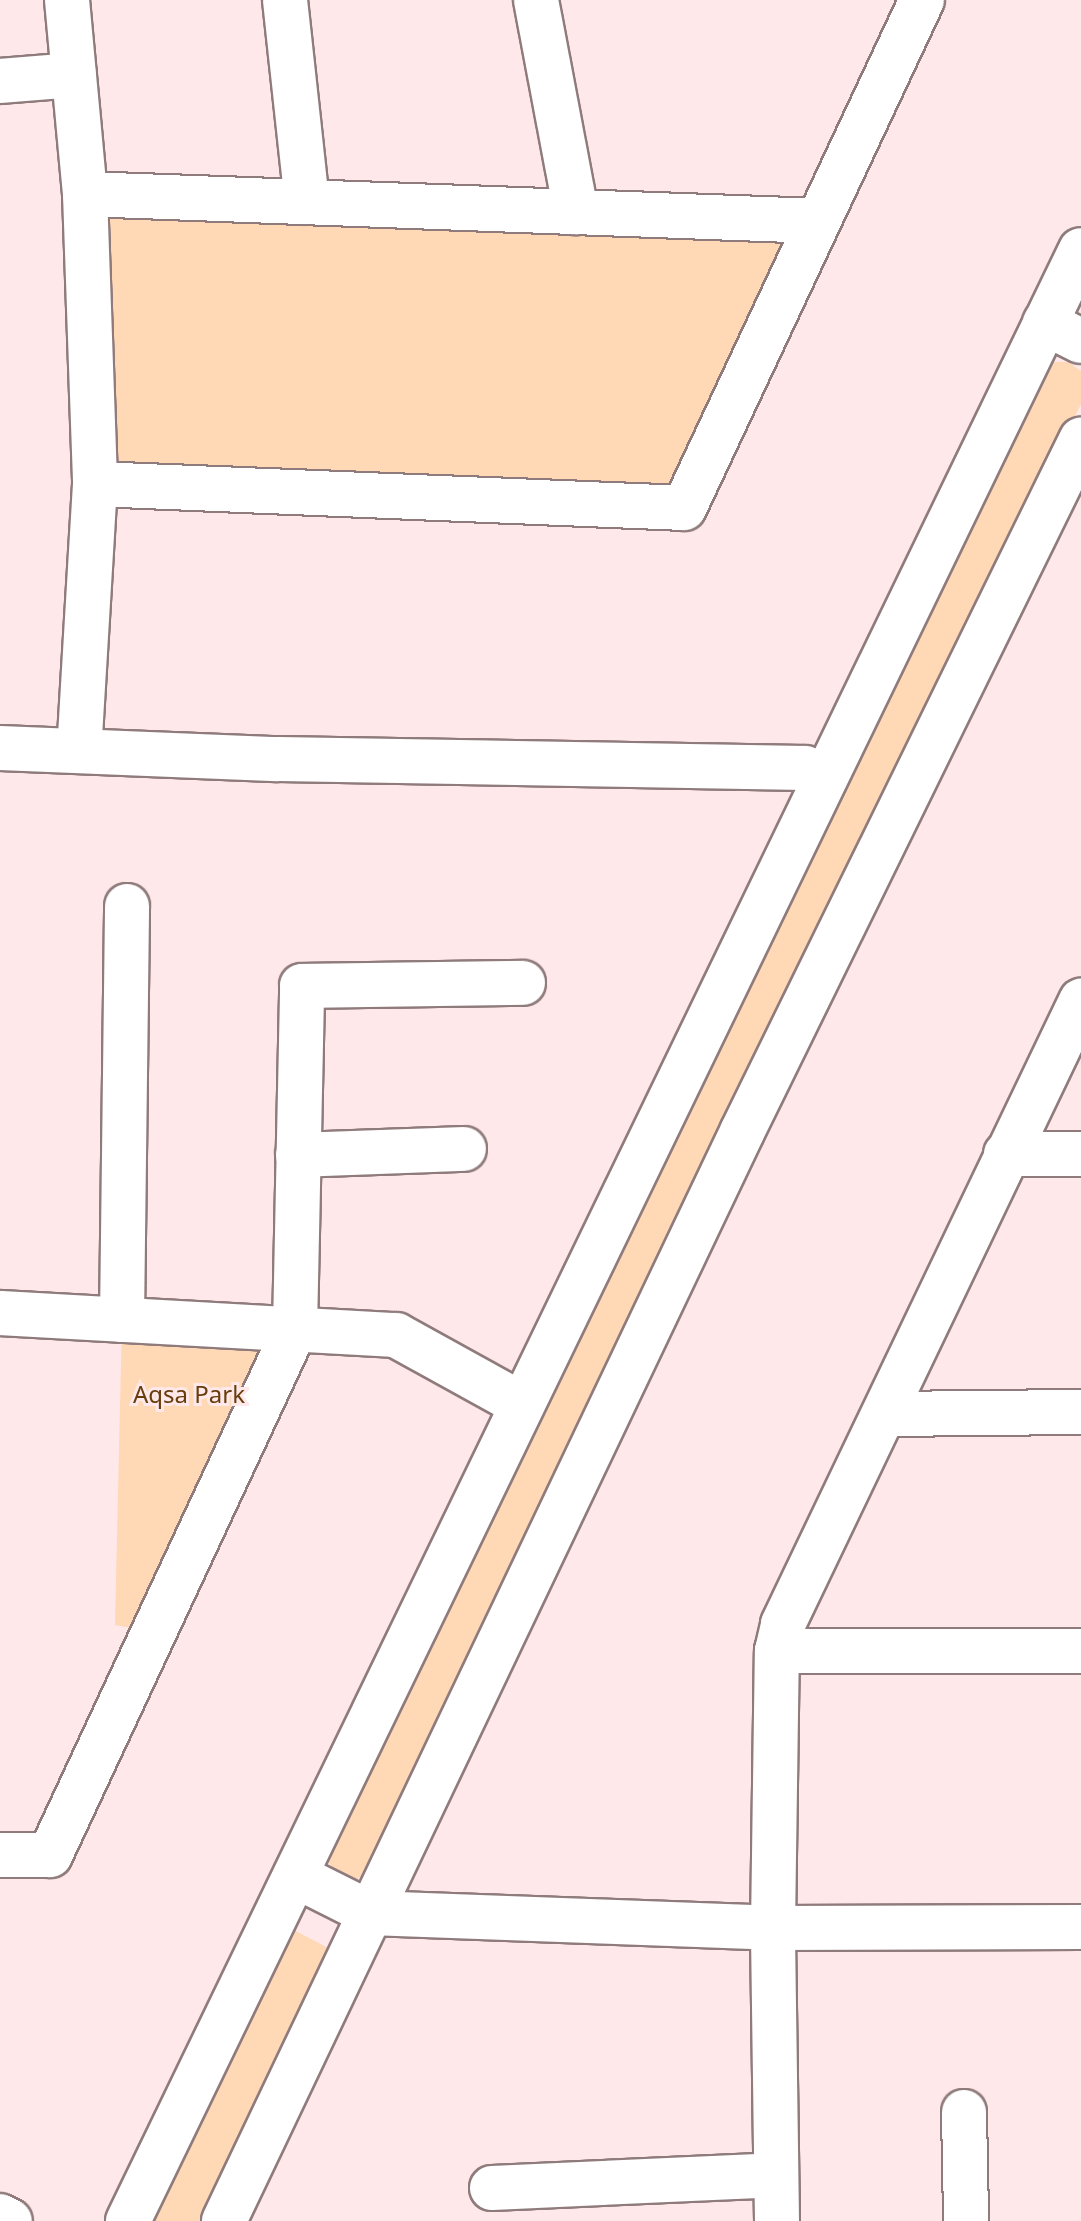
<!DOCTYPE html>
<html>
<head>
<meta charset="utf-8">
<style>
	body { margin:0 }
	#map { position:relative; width:1081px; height:2221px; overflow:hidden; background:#ffe8e9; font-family:"Noto Sans",sans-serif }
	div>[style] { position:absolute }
	.green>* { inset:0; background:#ffd8b5 }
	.roads { filter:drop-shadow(2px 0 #8f7b7c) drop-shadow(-2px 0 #8f7b7c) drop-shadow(0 2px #8f7b7c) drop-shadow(0 -2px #8f7b7c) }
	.minor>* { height:44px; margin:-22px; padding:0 22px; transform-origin:22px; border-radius:22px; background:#fff }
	span { translate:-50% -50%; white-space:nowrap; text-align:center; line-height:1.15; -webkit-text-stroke:6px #ffe8e9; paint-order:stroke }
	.park-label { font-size:24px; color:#673d0c }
</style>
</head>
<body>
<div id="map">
	<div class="green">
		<i style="clip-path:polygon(85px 194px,818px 221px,684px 508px,95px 484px)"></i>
		<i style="clip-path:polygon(1055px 362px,1068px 362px,1081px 371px,1081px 404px,371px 1870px,357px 1879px,337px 1874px,327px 1860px,329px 1836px,1042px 369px)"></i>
		<i style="clip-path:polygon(122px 1320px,295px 1329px,154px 1632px,115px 1625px)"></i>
		<i style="clip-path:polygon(288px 1927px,334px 1951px,207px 2221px,147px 2221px)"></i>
	</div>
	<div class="roads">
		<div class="minor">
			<i style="left:67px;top:0;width:195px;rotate:84.7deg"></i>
			<i style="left:85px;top:194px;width:290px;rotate:88deg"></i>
			<i style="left:95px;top:484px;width:267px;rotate:93.4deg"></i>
			<i style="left:285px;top:0;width:203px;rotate:83.8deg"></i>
			<i style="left:536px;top:0;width:216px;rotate:79.3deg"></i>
			<i style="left:0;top:81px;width:74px;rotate:-4.6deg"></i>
			<i style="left:85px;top:194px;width:733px;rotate:2.11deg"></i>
			<i style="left:1045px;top:323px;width:40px;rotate:26.6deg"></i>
			<i style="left:95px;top:484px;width:589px;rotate:2.33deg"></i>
			<i style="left:684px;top:508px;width:561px;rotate:-64.9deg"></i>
			<i style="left:0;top:748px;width:278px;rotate:2.3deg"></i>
			<i style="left:278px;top:759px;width:527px;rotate:0.98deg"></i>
			<i style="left:805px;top:768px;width:21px;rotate:25deg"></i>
			<i style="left:1006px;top:1154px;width:75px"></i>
			<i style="left:298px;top:1155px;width:166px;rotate:-2.1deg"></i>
			<i style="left:0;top:1313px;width:397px;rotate:3.2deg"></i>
			<i style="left:396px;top:1335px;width:143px;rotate:28.9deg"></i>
			<i style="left:122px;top:1320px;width:414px;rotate:-89.3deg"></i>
			<i style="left:886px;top:1414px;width:195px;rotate:-0.6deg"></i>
			<i style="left:777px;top:1651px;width:304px"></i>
			<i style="left:0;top:1855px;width:50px"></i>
			<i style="left:50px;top:1855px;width:580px;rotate:-65.02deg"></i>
			<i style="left:295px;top:1329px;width:343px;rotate:-88.8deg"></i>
			<i style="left:302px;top:986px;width:221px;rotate:-0.8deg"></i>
			<i style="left:296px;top:1876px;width:83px;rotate:26.6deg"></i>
			<i style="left:370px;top:1913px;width:403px;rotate:2.1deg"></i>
			<i style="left:773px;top:1928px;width:308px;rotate:-0.2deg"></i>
			<i style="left:964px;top:2112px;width:109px;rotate:88.9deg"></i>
			<i style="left:492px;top:2188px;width:283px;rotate:-2.6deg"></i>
			<i style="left:0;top:2216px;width:11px;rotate:27deg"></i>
			<i style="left:128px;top:2221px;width:2189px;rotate:-64.2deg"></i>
			<i style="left:224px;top:2221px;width:1206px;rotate:-64.56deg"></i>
			<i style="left:742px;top:1132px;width:771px;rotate:-63.9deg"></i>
			<i style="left:777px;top:2221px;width:293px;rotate:-90.8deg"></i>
			<i style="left:773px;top:1928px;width:277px;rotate:-89.2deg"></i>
			<i style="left:777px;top:1651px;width:28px;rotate:-77deg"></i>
			<i style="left:783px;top:1624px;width:691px;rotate:-64.44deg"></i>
		</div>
	</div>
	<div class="park-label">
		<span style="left:189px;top:1394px">Aqsa Park</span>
	</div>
</div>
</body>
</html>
